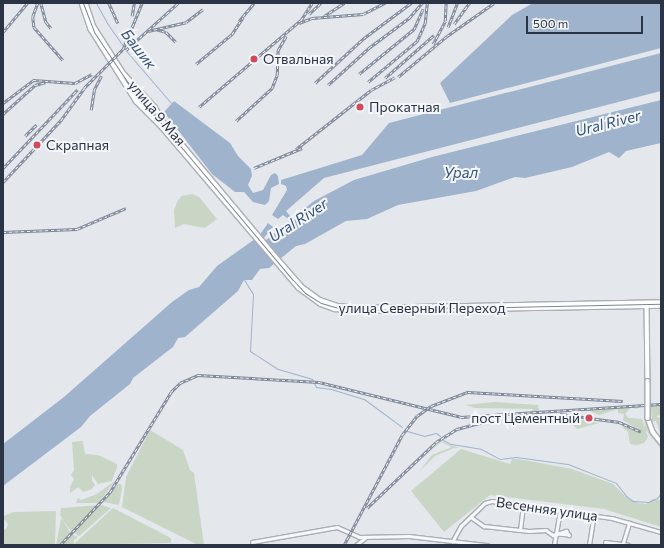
<!DOCTYPE html>
<html>
<head>
<meta charset="utf-8">
<style>
	body { margin:0 }
	#map { position:relative; width:664px; height:548px; overflow:hidden; background:#e4e7ec; font-family:Commissioner,sans-serif }
	div>[style] { position:absolute }
	.green>* { inset:0; background:#c9d6c5 }
	.water>* { inset:0; background:#9fb4cc }
	.stream>* { height:1px; margin:-0.5px; padding:0 0.5px; transform-origin:0.5px; border-radius:0.5px; background:#9fb4cc }
	.roads { filter:drop-shadow(1px 0 #a9aeb7) drop-shadow(-1px 0 #a9aeb7) drop-shadow(0 1px #a9aeb7) drop-shadow(0 -1px #a9aeb7) }
	.minor>* { height:2.5px; margin:-1.25px; padding:0 1.25px; transform-origin:1.25px; border-radius:1.25px; background:#f7f8fa }
	.major>* { height:3.5px; margin:-1.75px; padding:0 1.75px; transform-origin:1.75px; border-radius:1.75px; background:#fff }
	.tram>* { height:1px; margin:-0.5px; padding:0 0.5px; transform-origin:0.5px; border-radius:0.5px; background:#7d8696 }
	.rail>* { height:2.5px; margin-top:-1.25px; transform-origin:0; background:repeating-linear-gradient(90deg,#f4f6f9 0 3px,#7d8696 0 6px); box-sizing:border-box; border-block:1px solid #7d8696 }
	.bridges { filter:drop-shadow(1px 0 #a3abb8) drop-shadow(-1px 0 #a3abb8) drop-shadow(0 1px #a3abb8) drop-shadow(0 -1px #a3abb8) }
	.major-bridge>* { height:3.5px; margin:-1.75px; padding:0 1.75px; transform-origin:1.75px; border-radius:1.75px; background:#fff }
	.dots>* { width:11px; height:11px; translate:-50% -50%; box-sizing:border-box; border:2px solid #f4f6f9; border-radius:50% }
	span { translate:-50% -50%; white-space:nowrap; text-align:center; line-height:1.15; -webkit-text-stroke:4px #f4f6f9; paint-order:stroke }
	.poi-label { font-size:14px; color:#2b3445 }
	.left { translate:0 -50%; text-align:left }
	.right { translate:-100% -50%; text-align:right }
	.street-label { font-size:14px; color:#2b3445 }
	.water-label { font-size:15px; color:#34527a; font-style:italic }
	.frame { position:absolute; inset:0; border:4px solid #2b3445; pointer-events:none }
	.scale { position:absolute; left:526px; top:16px; width:117px; height:18px; box-sizing:border-box; border:2px solid #2b3445; border-top:0; padding-left:5px; font-size:12px; line-height:14px; white-space:nowrap; color:#2b3445; -webkit-text-stroke:3px #f4f6f9; paint-order:stroke }
</style>
</head>
<body>
<div id="map">
	<div class="green">
		<i style="clip-path:polygon(192px 194px,199px 197px,217px 219px,205px 228px,184px 224px,175px 228px,174px 210px,178px 200px,182px 196px)"></i>
		<i style="clip-path:polygon(495px 402px,538px 405px,539px 410px,542px 410px,531px 412px,533px 409px,475px 408px,465px 405px)"></i>
		<i style="clip-path:polygon(641px 405px,637px 409px,631px 407px,625px 414px,629px 418px,642px 419px,648px 437px,644px 443px,637px 445px,630px 444px,628px 432px,621px 426px,642px 432px,623px 420px,624px 414px,618px 413px,618px 409px,599px 415px,587px 410px)"></i>
		<i style="clip-path:polygon(661px 405px,661px 415px,656px 416px,661px 419px,661px 436px,656px 421px,652px 422px,651px 406px)"></i>
		<i style="clip-path:polygon(644px 406px,647px 406px,648px 418px,653px 435px,661px 444px,661px 449px,645px 429px)"></i>
		<i style="clip-path:polygon(583px 420px,595px 422px,599px 423px,577px 429px,573px 425px)"></i>
		<i style="clip-path:polygon(150px 430px,183px 450px,190px 470px,194px 473px,204px 545px,198px 545px,122px 507px,126px 477px)"></i>
		<i style="clip-path:polygon(83px 441px,85px 454px,98px 455px,117px 464px,117px 467px,112px 481px,98px 484px,92px 475px,92px 481px,95px 485px,92px 489px,83px 492px,78px 487px,70px 493px,70px 487px,74px 479px,71px 475px,74px 470px,72px 442px)"></i>
		<i style="clip-path:polygon(441px 441px,459px 448px,454px 448px,435px 456px,419px 472px,432px 455px,452px 447px,441px 442px,425px 456px)"></i>
		<i style="clip-path:polygon(461px 449px,510px 464px,512px 459px,518px 459px,572px 469px,613px 484px,626px 497px,638px 503px,646px 504px,653px 499px,661px 500px,661px 527px,604px 509px,490px 495px,444px 532px,411px 491px)"></i>
		<i style="clip-path:polygon(116px 480px,98px 503px,76px 503px,78px 498px,81px 500px,97px 494px)"></i>
		<i style="clip-path:polygon(118px 484px,121px 484px,122px 489px,119px 505px,103px 502px)"></i>
		<i style="clip-path:polygon(101px 505px,111px 508px,79px 536px,71px 531px,63px 520px,71px 534px,78px 537px,74px 540px,74px 544px,113px 508px,171px 538px,171px 543px,56px 545px,61px 519px,63px 520px,60px 515px,61px 508px)"></i>
		<i style="clip-path:polygon(56px 511px,55px 545px,3px 545px,3px 530px,6px 529px,8px 524px,5px 520px,3px 521px,3px 516px,14px 512px)"></i>
	</div>
	<div class="water">
		<i style="clip-path:polygon(533px 3px,661px 3px,661px 48px,450px 103px,440px 83px,512px 15px)"></i>
		<i style="clip-path:polygon(661px 53px,661px 91px,324px 178px,286px 211px,291px 217px,287px 218px,283px 215px,278px 219px,272px 215px,287px 190px,286px 186px,281px 184px,281px 180px,362px 155px,389px 123px)"></i>
		<i style="clip-path:polygon(661px 100px,661px 143px,626px 151px,619px 158px,609px 152px,572px 167px,525px 178px,515px 177px,476px 191px,398px 205px,367px 219px,346px 221px,305px 244px,296px 246px,269px 268px,260px 269px,252px 280px,244px 280px,238px 291px,185px 337px,178px 338px,173px 347px,133px 378px,130px 384px,90px 416px,81px 427px,3px 486px,3px 444px,64px 397px,172px 302px,189px 290px,199px 287px,217px 266px,259px 236px,268px 223px,273px 227px,263px 239px,265px 241px,314px 201px,354px 180px,432px 157px)"></i>
		<i style="clip-path:polygon(174px 101px,230px 143px,238px 156px,251px 169px,252px 176px,248px 185px,253px 193px,263px 190px,271px 175px,275px 173px,278px 176px,279px 184px,271px 188px,269px 201px,265px 205px,253px 202px,244px 192px,235px 192px,212px 174px,164px 112px)"></i>
	</div>
	<div class="stream">
		<i style="left:96px;top:3px;width:23px;rotate:61deg"></i>
		<i style="left:107px;top:23px;width:37px;rotate:55deg"></i>
		<i style="left:128px;top:53px;width:66px;rotate:49.3deg"></i>
		<i style="left:243px;top:278px;width:19px;rotate:58deg"></i>
		<i style="left:253px;top:294px;width:57px;rotate:93deg"></i>
		<i style="left:250px;top:351px;width:33px;rotate:33deg"></i>
		<i style="left:278px;top:369px;width:35px;rotate:16deg"></i>
		<i style="left:312px;top:379px;width:9px;rotate:63deg"></i>
		<i style="left:316px;top:387px;width:15px;rotate:8deg"></i>
		<i style="left:331px;top:389px;width:34px;rotate:17deg"></i>
		<i style="left:364px;top:399px;width:47px;rotate:36.4deg"></i>
		<i style="left:407px;top:431px;width:18px;rotate:16deg"></i>
		<i style="left:424px;top:436px;width:12px;rotate:-14deg"></i>
		<i style="left:436px;top:433px;width:5px;rotate:37deg"></i>
		<i style="left:443px;top:440px;width:9px;rotate:27deg"></i>
		<i style="left:451px;top:444px;width:30px;rotate:9deg"></i>
		<i style="left:481px;top:449px;width:21px;rotate:28deg"></i>
		<i style="left:500px;top:459px;width:16px;rotate:-7deg"></i>
		<i style="left:516px;top:457px;width:52px;rotate:7.7deg"></i>
		<i style="left:568px;top:464px;width:52px;rotate:21.6deg"></i>
		<i style="left:616px;top:483px;width:16px;rotate:52deg"></i>
		<i style="left:626px;top:496px;width:9px;rotate:36deg"></i>
		<i style="left:633px;top:501px;width:15px;rotate:4deg"></i>
		<i style="left:648px;top:502px;width:10px;rotate:-24deg"></i>
		<i style="left:657px;top:498px;width:6px;rotate:-51deg"></i>
	</div>
	<div class="roads">
		<div class="minor">
			<i style="left:471px;top:517px;width:16px;rotate:35deg"></i>
			<i style="left:484px;top:526px;width:45px;rotate:6.3deg"></i>
			<i style="left:529px;top:531px;width:17px;rotate:-3deg"></i>
			<i style="left:546px;top:530px;width:9px;rotate:36deg"></i>
			<i style="left:553px;top:535px;width:14px;rotate:-17deg"></i>
			<i style="left:566px;top:531px;width:5px;rotate:53deg"></i>
			<i style="left:569px;top:535px;width:12px;rotate:-175deg"></i>
			<i style="left:520px;top:530px;width:24px;rotate:-83deg"></i>
			<i style="left:252px;top:542px;width:86px;rotate:-10deg"></i>
			<i style="left:337px;top:527px;width:24px;rotate:24deg"></i>
			<i style="left:359px;top:537px;width:50px;rotate:-1.1deg"></i>
			<i style="left:409px;top:536px;width:79px;rotate:6.6deg"></i>
			<i style="left:452px;top:542px;width:18px;rotate:-61deg"></i>
			<i style="left:461px;top:526px;width:33px;rotate:-44deg"></i>
			<i style="left:485px;top:503px;width:7px;rotate:-16deg"></i>
			<i style="left:492px;top:501px;width:121px;rotate:8.1deg"></i>
			<i style="left:612px;top:518px;width:51px;rotate:15.9deg"></i>
			<i style="left:605px;top:542px;width:23px;rotate:7deg"></i>
			<i style="left:623px;top:543px;width:21px;rotate:-73deg"></i>
			<i style="left:356px;top:545px;width:11px;rotate:-38deg"></i>
			<i style="left:554px;top:545px;width:35px;rotate:-80deg"></i>
			<i style="left:589px;top:545px;width:30px;rotate:-81deg"></i>
		</div>
		<div class="major">
			<i style="left:82px;top:3px;width:28px;rotate:71deg"></i>
			<i style="left:91px;top:29px;width:86px;rotate:57.8deg"></i>
			<i style="left:137px;top:102px;width:35px;rotate:45deg"></i>
			<i style="left:162px;top:127px;width:211px;rotate:49.6deg"></i>
			<i style="left:299px;top:288px;width:27px;rotate:36deg"></i>
			<i style="left:321px;top:304px;width:15px;rotate:20deg"></i>
			<i style="left:335px;top:309px;width:28px;rotate:4deg"></i>
			<i style="left:363px;top:311px;width:298px;rotate:-1deg"></i>
			<i style="left:86px;top:3px;width:25px;rotate:72deg"></i>
			<i style="left:94px;top:27px;width:56px;rotate:57.4deg"></i>
			<i style="left:124px;top:74px;width:45px;rotate:46.8deg"></i>
			<i style="left:155px;top:107px;width:20px;rotate:60deg"></i>
			<i style="left:165px;top:124px;width:182px;rotate:50.1deg"></i>
			<i style="left:282px;top:264px;width:30px;rotate:49deg"></i>
			<i style="left:302px;top:287px;width:22px;rotate:36deg"></i>
			<i style="left:320px;top:300px;width:18px;rotate:19deg"></i>
			<i style="left:337px;top:306px;width:25px;rotate:5deg"></i>
			<i style="left:362px;top:308px;width:299px;rotate:-1.1deg"></i>
			<i style="left:647px;top:304px;width:77px;rotate:89.3deg"></i>
			<i style="left:648px;top:418px;width:15px;rotate:70deg"></i>
			<i style="left:653px;top:432px;width:13px;rotate:51deg"></i>
		</div>
	</div>
	<div class="tram">
		<i style="left:83px;top:3px;width:31px;rotate:69deg"></i>
		<i style="left:94px;top:32px;width:65px;rotate:56.3deg"></i>
		<i style="left:130px;top:86px;width:253px;rotate:50deg"></i>
		<i style="left:293px;top:280px;width:18px;rotate:47deg"></i>
		<i style="left:305px;top:293px;width:19px;rotate:32deg"></i>
		<i style="left:321px;top:303px;width:22px;rotate:16deg"></i>
		<i style="left:342px;top:309px;width:22px;rotate:3deg"></i>
		<i style="left:364px;top:310px;width:297px;rotate:-1.2deg"></i>
	</div>
	<div class="rail">
		<i style="left:38px;top:3px;width:15px;rotate:110deg"></i>
		<i style="left:33px;top:17px;width:10px;rotate:84deg"></i>
		<i style="left:34px;top:27px;width:44px;rotate:48.7deg"></i>
		<i style="left:41px;top:3px;width:20px;rotate:75deg"></i>
		<i style="left:46px;top:22px;width:8px;rotate:50deg"></i>
		<i style="left:109px;top:3px;width:22px;rotate:66deg"></i>
		<i style="left:309px;top:14px;width:16px;rotate:-43deg"></i>
		<i style="left:132px;top:16px;width:13px;rotate:-81deg"></i>
		<i style="left:324px;top:16px;width:24px;rotate:-33deg"></i>
		<i style="left:239px;top:21px;width:23px;rotate:-50deg"></i>
		<i style="left:299px;top:23px;width:14px;rotate:-21deg"></i>
		<i style="left:312px;top:18px;width:51px;rotate:-4.5deg"></i>
		<i style="left:363px;top:14px;width:25px;rotate:-27deg"></i>
		<i style="left:454px;top:24px;width:26px;rotate:-54deg"></i>
		<i style="left:448px;top:27px;width:26px;rotate:-69deg"></i>
		<i style="left:156px;top:29px;width:10px;rotate:17deg"></i>
		<i style="left:166px;top:32px;width:14px;rotate:45deg"></i>
		<i style="left:148px;top:31px;width:39px;rotate:-13deg"></i>
		<i style="left:186px;top:22px;width:21px;rotate:-37deg"></i>
		<i style="left:3px;top:32px;width:38px;rotate:-50deg"></i>
		<i style="left:433px;top:44px;width:26px;rotate:-62deg"></i>
		<i style="left:445px;top:21px;width:18px;rotate:-87deg"></i>
		<i style="left:126px;top:50px;width:70px;rotate:-42.1deg"></i>
		<i style="left:196px;top:64px;width:47px;rotate:-39.8deg"></i>
		<i style="left:232px;top:34px;width:20px;rotate:-57deg"></i>
		<i style="left:359px;top:74px;width:71px;rotate:-39.3deg"></i>
		<i style="left:414px;top:29px;width:22px;rotate:-66deg"></i>
		<i style="left:398px;top:77px;width:64px;rotate:-39.9deg"></i>
		<i style="left:447px;top:36px;width:57px;rotate:-35.1deg"></i>
		<i style="left:385px;top:78px;width:65px;rotate:-41.3deg"></i>
		<i style="left:368px;top:82px;width:64px;rotate:-39.9deg"></i>
		<i style="left:417px;top:41px;width:20px;rotate:-66deg"></i>
		<i style="left:425px;top:23px;width:20px;rotate:-84deg"></i>
		<i style="left:315px;top:83px;width:67px;rotate:-42.6deg"></i>
		<i style="left:364px;top:38px;width:59px;rotate:-36.7deg"></i>
		<i style="left:328px;top:85px;width:57px;rotate:-42.1deg"></i>
		<i style="left:370px;top:47px;width:49px;rotate:-36.6deg"></i>
		<i style="left:409px;top:18px;width:20px;rotate:-49deg"></i>
		<i style="left:3px;top:103px;width:38px;rotate:-37deg"></i>
		<i style="left:33px;top:80px;width:42px;rotate:4.1deg"></i>
		<i style="left:75px;top:83px;width:19px;rotate:-28deg"></i>
		<i style="left:199px;top:107px;width:134px;rotate:-40.5deg"></i>
		<i style="left:301px;top:20px;width:20px;rotate:-57deg"></i>
		<i style="left:91px;top:110px;width:20px;rotate:-81deg"></i>
		<i style="left:94px;top:90px;width:16px;rotate:-63deg"></i>
		<i style="left:3px;top:114px;width:43px;rotate:-42.2deg"></i>
		<i style="left:35px;top:85px;width:11px;rotate:-15deg"></i>
		<i style="left:236px;top:121px;width:49px;rotate:-42.5deg"></i>
		<i style="left:272px;top:88px;width:14px;rotate:-69deg"></i>
		<i style="left:277px;top:75px;width:25px;rotate:-88deg"></i>
		<i style="left:278px;top:50px;width:16px;rotate:-60deg"></i>
		<i style="left:25px;top:136px;width:16px;rotate:-45deg"></i>
		<i style="left:296px;top:149px;width:95px;rotate:-38.2deg"></i>
		<i style="left:371px;top:90px;width:27px;rotate:-28deg"></i>
		<i style="left:3px;top:168px;width:108px;rotate:-46.5deg"></i>
		<i style="left:254px;top:168px;width:52px;rotate:-22.6deg"></i>
		<i style="left:3px;top:182px;width:85px;rotate:-46.9deg"></i>
		<i style="left:61px;top:120px;width:39px;rotate:-54deg"></i>
		<i style="left:84px;top:88px;width:55px;rotate:-45deg"></i>
		<i style="left:123px;top:49px;width:50px;rotate:-67.6deg"></i>
		<i style="left:3px;top:232px;width:74px;rotate:-2.3deg"></i>
		<i style="left:77px;top:229px;width:53px;rotate:-23.2deg"></i>
		<i style="left:560px;top:414px;width:60px;rotate:7.7deg"></i>
		<i style="left:619px;top:422px;width:24px;rotate:24deg"></i>
		<i style="left:367px;top:508px;width:95px;rotate:-43.7deg"></i>
		<i style="left:436px;top:442px;width:25px;rotate:-32deg"></i>
		<i style="left:457px;top:429px;width:27px;rotate:-15deg"></i>
		<i style="left:60px;top:545px;width:73px;rotate:-46.7deg"></i>
		<i style="left:110px;top:492px;width:117px;rotate:-58.6deg"></i>
		<i style="left:171px;top:392px;width:13px;rotate:-45deg"></i>
		<i style="left:180px;top:383px;width:20px;rotate:-24deg"></i>
		<i style="left:198px;top:375px;width:121px;rotate:3.3deg"></i>
		<i style="left:319px;top:382px;width:146px;rotate:13.8deg"></i>
		<i style="left:461px;top:417px;width:200px;rotate:-3.7deg"></i>
		<i style="left:344px;top:545px;width:124px;rotate:-62.2deg"></i>
		<i style="left:402px;top:435px;width:24px;rotate:-52deg"></i>
		<i style="left:417px;top:416px;width:17px;rotate:-36deg"></i>
		<i style="left:431px;top:406px;width:40px;rotate:-21deg"></i>
		<i style="left:468px;top:392px;width:155px;rotate:3.3deg"></i>
	</div>
	<div class="bridges">
		<div class="major-bridge">
			<i style="left:648px;top:381px;width:37px;rotate:90deg"></i>
		</div>
	</div>
	<div class="dots">
		<i style="left:254px;top:59px;background:#d1495b"></i>
		<i style="left:360px;top:107px;background:#d1495b"></i>
		<i style="left:37px;top:145px;background:#d1495b"></i>
		<i style="left:589px;top:418px;background:#d1495b"></i>
	</div>
	<div class="poi-label">
		<span class="left" style="left:263px;top:59px">Отвальная</span>
		<span class="left" style="left:369px;top:107px">Прокатная</span>
		<span class="left" style="left:46px;top:145px">Скрапная</span>
		<span class="right" style="left:580px;top:418px">пост Цементный</span>
	</div>
	<div class="street-label">
		<span style="left:157px;top:113px;rotate:50deg">улица 9 Мая</span>
		<span style="left:422px;top:308px">улица Северный Переход</span>
		<span style="left:547px;top:509px;rotate:8deg">Весенняя улица</span>
	</div>
	<div class="water-label">
		<span style="left:139px;top:49px;rotate:52deg">Башик</span>
		<span style="left:608px;top:123px;rotate:-14deg">Ural River</span>
		<span style="left:461px;top:173px">Урал</span>
		<span style="left:298px;top:220px;rotate:-33deg">Ural River</span>
	</div>
	<div class="frame"></div>
	<div class="scale">500 m</div>
</div>
</body>
</html>
